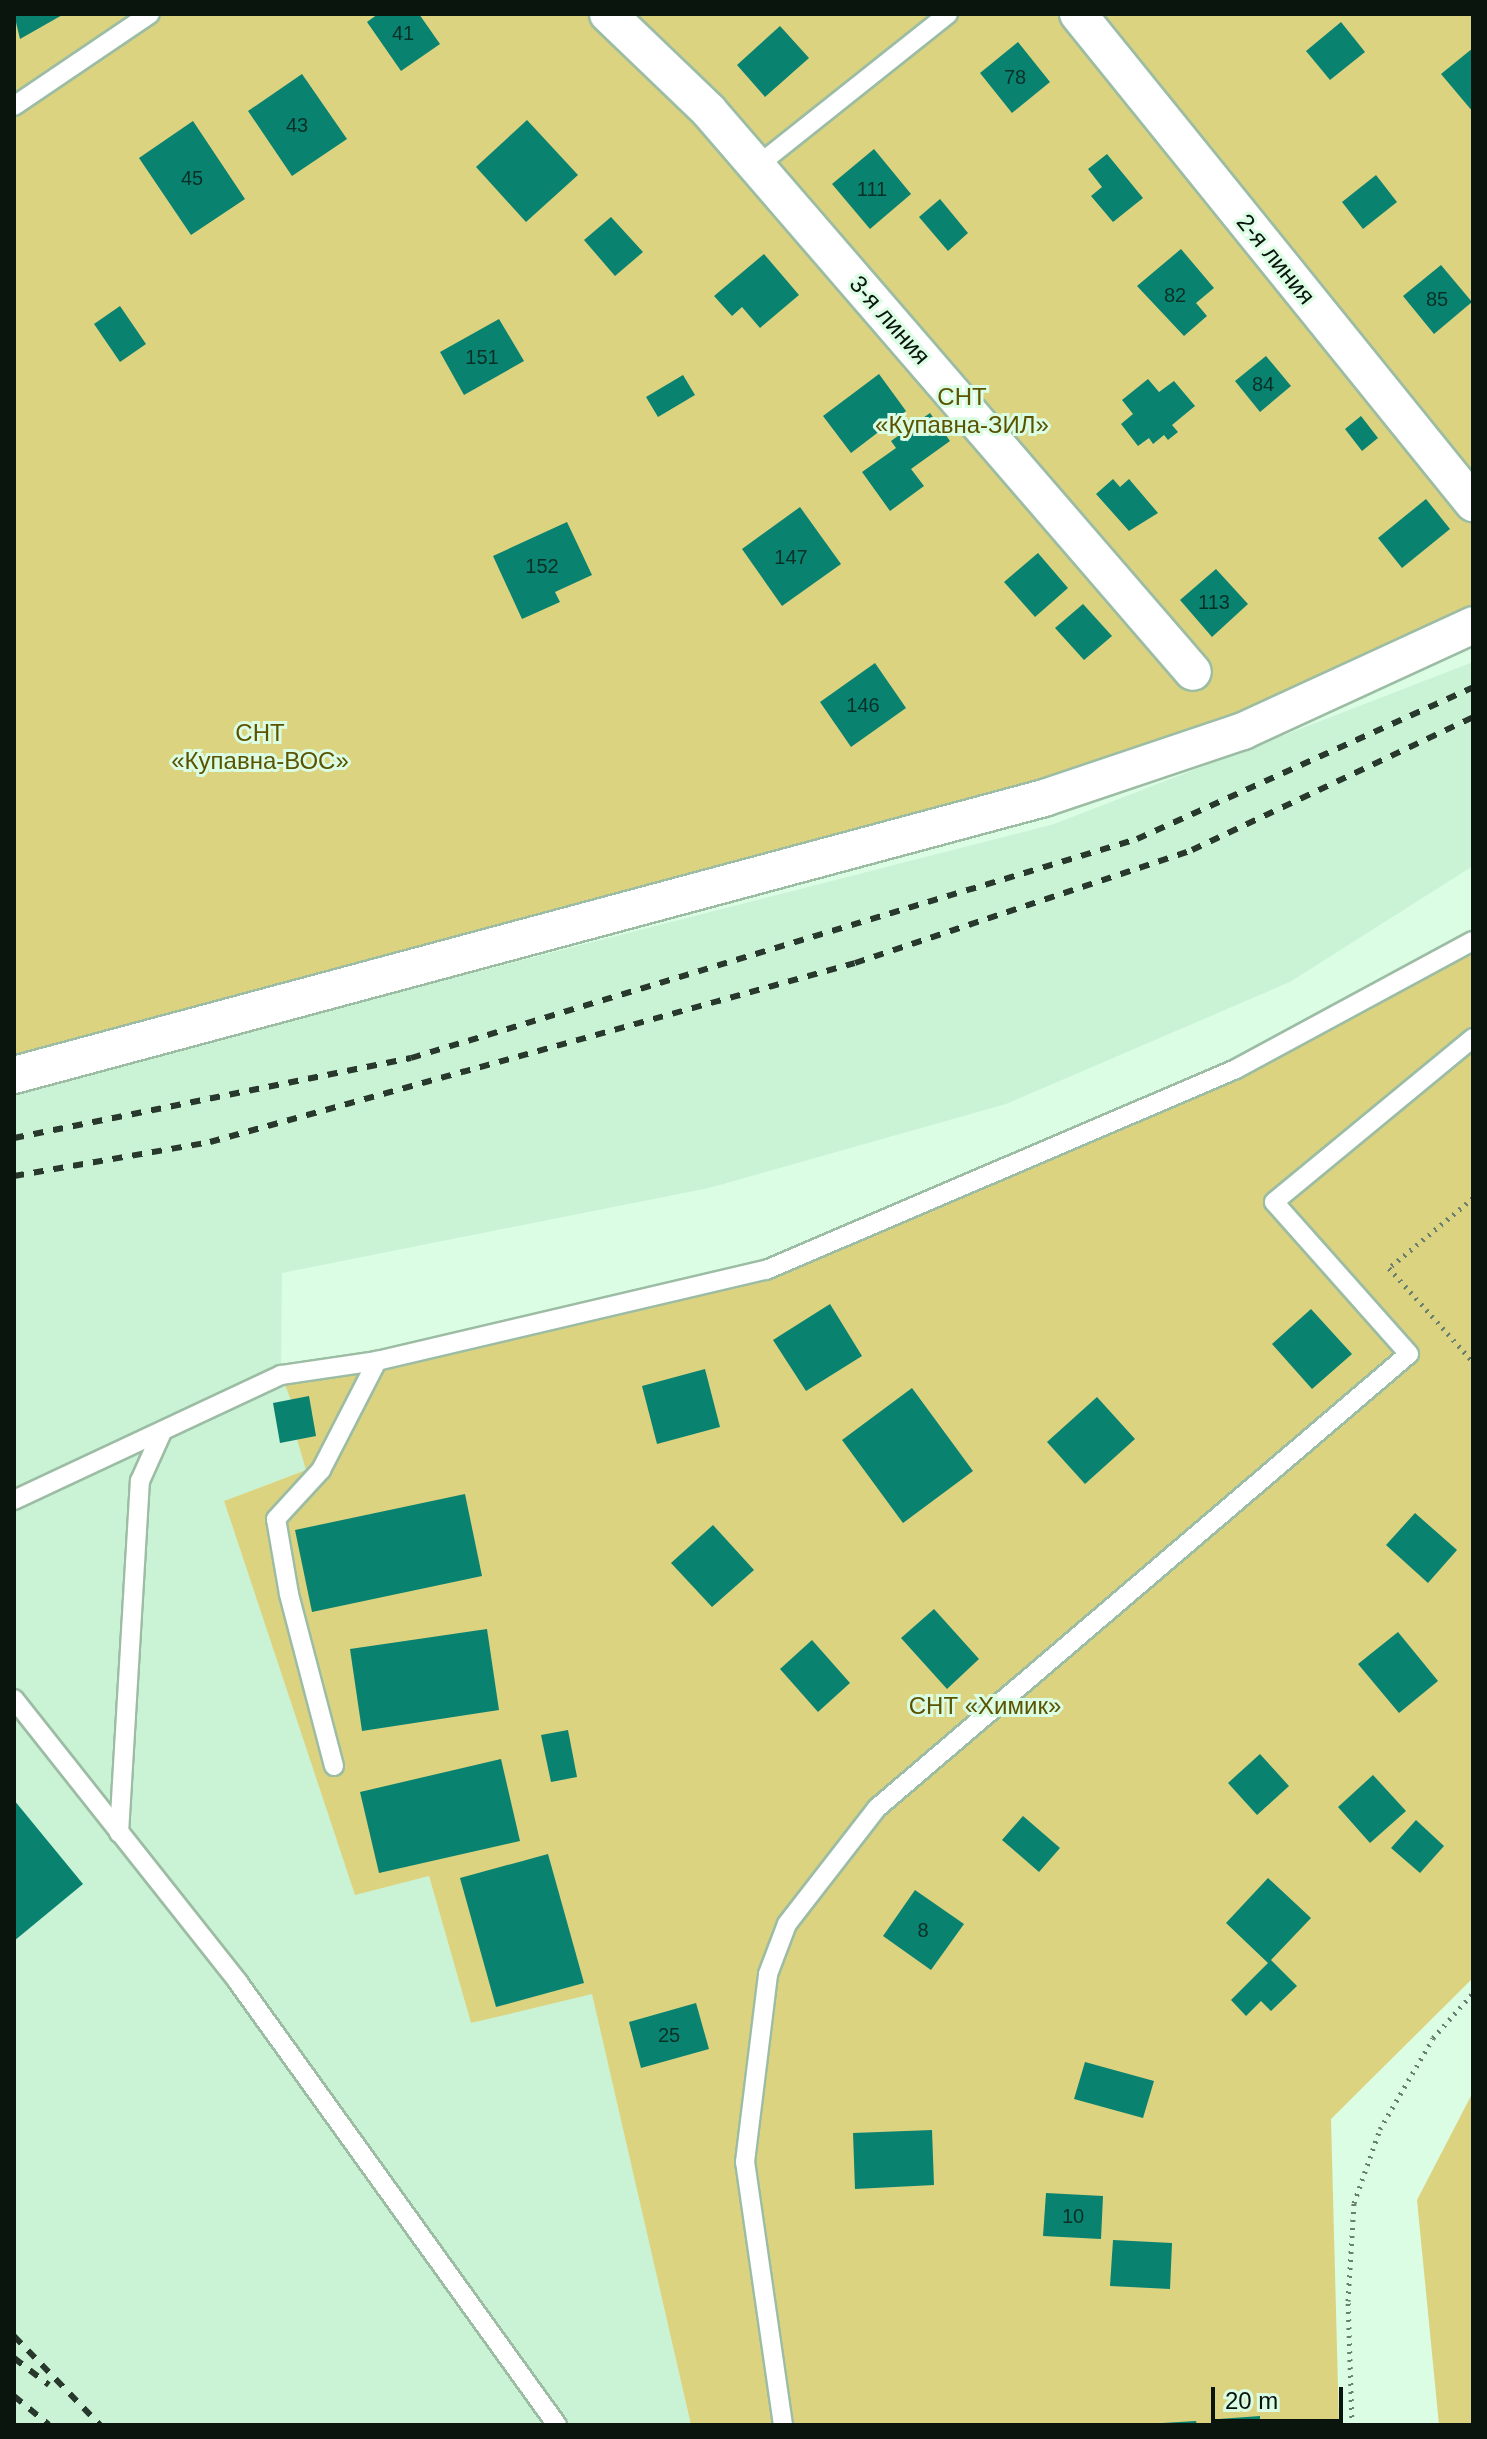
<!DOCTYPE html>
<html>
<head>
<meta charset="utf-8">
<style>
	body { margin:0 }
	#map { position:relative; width:1487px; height:2439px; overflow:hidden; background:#dbfde4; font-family:Arial,sans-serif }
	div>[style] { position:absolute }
	.built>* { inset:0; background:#caf3d5 }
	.green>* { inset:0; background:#dcd380 }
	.building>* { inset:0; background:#0a8270 }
	.path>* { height:5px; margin-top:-2.5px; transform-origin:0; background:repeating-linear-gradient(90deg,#697f6f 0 2px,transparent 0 8px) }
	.roads { filter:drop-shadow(2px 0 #9cbca4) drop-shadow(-2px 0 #9cbca4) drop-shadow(0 2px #9cbca4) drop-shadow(0 -2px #9cbca4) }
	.lane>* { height:18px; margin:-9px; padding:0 9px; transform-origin:9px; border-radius:9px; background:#fff }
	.street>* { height:36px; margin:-18px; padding:0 18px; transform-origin:18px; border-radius:18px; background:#fff }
	.rail>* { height:6px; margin-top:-3px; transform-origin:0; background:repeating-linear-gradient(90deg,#28382d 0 10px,transparent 0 20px) }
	span { translate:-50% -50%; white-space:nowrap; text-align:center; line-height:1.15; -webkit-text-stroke:6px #dbfde4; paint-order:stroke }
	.number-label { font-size:20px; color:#093026 }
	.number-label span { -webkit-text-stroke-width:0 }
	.street-label { font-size:24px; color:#09150d }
	.park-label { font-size:24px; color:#5b5300 }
	.frame { position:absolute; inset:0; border:16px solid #09150d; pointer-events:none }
	.scale { position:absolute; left:1211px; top:2387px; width:132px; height:36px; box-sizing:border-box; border:4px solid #09150d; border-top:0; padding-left:10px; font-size:24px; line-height:28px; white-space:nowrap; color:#09150d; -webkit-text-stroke:6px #dbfde4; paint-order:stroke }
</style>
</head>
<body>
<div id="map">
	<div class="built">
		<i style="clip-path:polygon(1473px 662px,1473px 866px,1290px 982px,1006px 1104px,709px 1188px,282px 1273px,281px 1375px,309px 1396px,306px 1470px,224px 1501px,355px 1894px,429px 1876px,471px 2023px,592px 1993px,691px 2425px,14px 2425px,14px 1090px,1054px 824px)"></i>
	</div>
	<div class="green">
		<i style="clip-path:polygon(14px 14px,1473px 14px,1473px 625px,1243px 731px,14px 1075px)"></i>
		<i style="clip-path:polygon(1473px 941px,1473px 1978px,1331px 2119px,1339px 2425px,691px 2425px,592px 1994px,471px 2023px,429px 1876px,355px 1895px,224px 1501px,306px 1470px,297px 1439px,309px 1397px,291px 1400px,281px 1375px,766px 1270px,1236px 1069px)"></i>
		<i style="clip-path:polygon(1473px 2092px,1473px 2425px,1439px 2425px,1417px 2200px)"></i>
	</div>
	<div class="building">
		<i style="clip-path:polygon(14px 14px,64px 14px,20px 39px)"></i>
		<i style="clip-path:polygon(378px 14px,419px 14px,440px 44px,401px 71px,367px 22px)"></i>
		<i style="clip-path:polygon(1341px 22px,1365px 52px,1330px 80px,1306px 51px)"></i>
		<i style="clip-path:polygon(780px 26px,809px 58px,765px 97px,737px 65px)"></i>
		<i style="clip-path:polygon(1018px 42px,1050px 82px,1012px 113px,980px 73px)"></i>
		<i style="clip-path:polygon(1473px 48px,1473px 112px,1441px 74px)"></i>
		<i style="clip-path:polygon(302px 74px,347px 139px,292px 176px,248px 111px)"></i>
		<i style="clip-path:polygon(527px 120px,578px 175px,526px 222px,476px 167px)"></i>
		<i style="clip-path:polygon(193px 121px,245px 199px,191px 235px,139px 158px)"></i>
		<i style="clip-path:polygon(874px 149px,911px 194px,870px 229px,832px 184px)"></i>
		<i style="clip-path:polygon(1107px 154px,1143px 198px,1113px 222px,1091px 196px,1102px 187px,1088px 169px)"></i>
		<i style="clip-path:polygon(1376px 175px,1397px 202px,1363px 229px,1342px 202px)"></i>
		<i style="clip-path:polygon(940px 199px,968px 233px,948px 251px,919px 217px)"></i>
		<i style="clip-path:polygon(611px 217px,643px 252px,615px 276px,584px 240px)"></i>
		<i style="clip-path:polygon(1181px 249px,1214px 288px,1196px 303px,1207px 316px,1184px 336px,1137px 286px)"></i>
		<i style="clip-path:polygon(764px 254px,799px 295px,760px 328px,742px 307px,732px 316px,714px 296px)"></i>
		<i style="clip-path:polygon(1441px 265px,1472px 302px,1434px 334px,1403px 296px)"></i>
		<i style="clip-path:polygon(120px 306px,146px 344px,120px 362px,94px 324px)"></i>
		<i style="clip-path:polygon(499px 319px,524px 361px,464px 395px,440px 352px)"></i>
		<i style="clip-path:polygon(1266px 356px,1291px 386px,1260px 412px,1235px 381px)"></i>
		<i style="clip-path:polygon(879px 374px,906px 411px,851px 453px,823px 416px)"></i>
		<i style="clip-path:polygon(683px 375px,695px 395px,658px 417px,646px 397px)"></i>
		<i style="clip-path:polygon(1148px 379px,1159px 392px,1174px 381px,1195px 406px,1172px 425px,1178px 432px,1168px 440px,1164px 435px,1153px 444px,1149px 438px,1138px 446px,1121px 424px,1133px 414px,1122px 400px)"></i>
		<i style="clip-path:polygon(930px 413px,950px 441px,911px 469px,924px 486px,890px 511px,862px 472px,896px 448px,891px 441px)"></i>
		<i style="clip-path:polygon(1361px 416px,1378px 438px,1362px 451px,1345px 429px)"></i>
		<i style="clip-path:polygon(1113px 479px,1120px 487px,1129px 479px,1158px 513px,1129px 531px,1096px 494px)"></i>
		<i style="clip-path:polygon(1426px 499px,1450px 529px,1402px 568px,1378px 538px)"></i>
		<i style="clip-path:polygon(800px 507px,841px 564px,782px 606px,742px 549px)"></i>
		<i style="clip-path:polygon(567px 522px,592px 575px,555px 592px,560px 602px,522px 619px,493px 556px)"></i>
		<i style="clip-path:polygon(1038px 553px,1068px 588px,1035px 617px,1004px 582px)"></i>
		<i style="clip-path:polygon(1216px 569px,1248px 604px,1212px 637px,1180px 600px)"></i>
		<i style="clip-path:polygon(1083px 604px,1112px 636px,1084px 660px,1055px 628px)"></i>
		<i style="clip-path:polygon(875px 663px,906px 708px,851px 747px,820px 702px)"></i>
		<i style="clip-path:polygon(830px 1304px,862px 1356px,806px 1391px,773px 1340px)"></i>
		<i style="clip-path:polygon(1311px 1309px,1352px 1354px,1312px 1389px,1272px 1344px)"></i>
		<i style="clip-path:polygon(705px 1369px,720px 1427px,657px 1444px,642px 1386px)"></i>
		<i style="clip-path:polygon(912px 1388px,973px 1471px,903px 1523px,842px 1440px)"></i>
		<i style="clip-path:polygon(309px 1396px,316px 1436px,280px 1443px,273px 1403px)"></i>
		<i style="clip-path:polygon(1097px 1397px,1135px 1439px,1085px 1484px,1047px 1442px)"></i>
		<i style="clip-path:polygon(465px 1494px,482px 1576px,312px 1612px,295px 1530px)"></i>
		<i style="clip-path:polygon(1415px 1513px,1457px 1550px,1428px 1583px,1386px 1545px)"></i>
		<i style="clip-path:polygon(713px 1525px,754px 1570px,712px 1607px,671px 1563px)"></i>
		<i style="clip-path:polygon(934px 1609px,979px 1659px,947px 1689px,901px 1638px)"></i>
		<i style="clip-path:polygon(487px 1629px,499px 1710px,362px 1731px,350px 1649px)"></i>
		<i style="clip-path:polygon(1398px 1632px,1438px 1681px,1399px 1713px,1358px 1664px)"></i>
		<i style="clip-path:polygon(812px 1640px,850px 1683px,818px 1712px,780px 1669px)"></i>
		<i style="clip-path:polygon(568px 1730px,577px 1777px,551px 1782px,541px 1735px)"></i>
		<i style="clip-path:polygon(1260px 1754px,1289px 1786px,1257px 1815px,1228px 1783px)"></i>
		<i style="clip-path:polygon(501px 1759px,520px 1841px,379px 1873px,360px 1792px)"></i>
		<i style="clip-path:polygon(1373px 1775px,1406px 1811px,1370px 1843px,1338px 1807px)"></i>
		<i style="clip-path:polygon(14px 1800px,83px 1884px,14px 1941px)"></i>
		<i style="clip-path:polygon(1023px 1816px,1060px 1848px,1039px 1872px,1002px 1840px)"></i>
		<i style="clip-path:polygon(1416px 1820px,1444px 1846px,1420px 1873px,1391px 1848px)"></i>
		<i style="clip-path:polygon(548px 1854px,584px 1983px,496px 2007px,460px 1878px)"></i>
		<i style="clip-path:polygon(1268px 1878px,1311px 1918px,1271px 1960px,1297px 1986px,1271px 2011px,1261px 2001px,1246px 2016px,1231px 2000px,1268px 1963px,1226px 1923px)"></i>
		<i style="clip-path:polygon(915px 1890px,964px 1924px,931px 1970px,883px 1936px)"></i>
		<i style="clip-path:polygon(696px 2003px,709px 2049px,641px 2068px,629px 2022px)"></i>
		<i style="clip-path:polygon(1085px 2062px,1154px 2081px,1143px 2118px,1074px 2099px)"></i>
		<i style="clip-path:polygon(932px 2130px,934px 2185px,855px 2189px,853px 2133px)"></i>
		<i style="clip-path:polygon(1046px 2193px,1103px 2196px,1101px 2239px,1043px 2236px)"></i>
		<i style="clip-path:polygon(1113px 2240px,1172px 2243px,1170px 2289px,1110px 2286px)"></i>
		<i style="clip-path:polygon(1260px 2416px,1260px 2425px,1219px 2425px,1219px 2419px)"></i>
		<i style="clip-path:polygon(1196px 2421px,1197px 2425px,1162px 2425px,1162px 2423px)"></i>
	</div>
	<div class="path">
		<i style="left:1473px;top:1198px;width:109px;rotate:140.2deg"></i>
		<i style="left:1389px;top:1268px;width:126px;rotate:48.2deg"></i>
		<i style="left:1352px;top:2425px;width:124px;rotate:-91.8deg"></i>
		<i style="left:1348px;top:2301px;width:98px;rotate:-86.5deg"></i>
		<i style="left:1354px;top:2203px;width:78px;rotate:-70.6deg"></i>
		<i style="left:1380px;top:2129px;width:105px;rotate:-59.8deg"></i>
		<i style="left:1433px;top:2038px;width:60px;rotate:-48.4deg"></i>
	</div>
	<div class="roads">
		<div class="lane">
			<i style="left:14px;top:106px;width:164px;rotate:-34.1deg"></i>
			<i style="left:757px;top:166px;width:244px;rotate:-38.5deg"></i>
			<i style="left:14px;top:1500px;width:295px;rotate:-25.1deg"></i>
			<i style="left:281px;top:1375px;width:97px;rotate:-8.3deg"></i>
			<i style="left:377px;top:1361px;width:400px;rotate:-13.2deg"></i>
			<i style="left:766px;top:1270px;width:511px;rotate:-23.15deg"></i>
			<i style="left:1236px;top:1069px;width:269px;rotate:-28.4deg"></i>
			<i style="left:14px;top:1699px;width:361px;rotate:51.6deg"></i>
			<i style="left:238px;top:1982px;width:546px;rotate:54.24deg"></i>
			<i style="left:334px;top:1766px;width:178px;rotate:-104.7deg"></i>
			<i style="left:289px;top:1594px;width:76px;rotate:-99.8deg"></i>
			<i style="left:276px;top:1519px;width:67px;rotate:-47.4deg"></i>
			<i style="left:321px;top:1470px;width:123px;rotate:-62.8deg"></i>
			<i style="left:119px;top:1833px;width:353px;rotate:-86.6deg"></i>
			<i style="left:140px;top:1481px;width:54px;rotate:-65.8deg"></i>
			<i style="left:783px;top:2425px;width:266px;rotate:-98.2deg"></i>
			<i style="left:745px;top:2162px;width:189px;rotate:-83deg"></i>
			<i style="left:768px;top:1974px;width:53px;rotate:-69.2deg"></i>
			<i style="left:787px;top:1924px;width:147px;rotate:-52.2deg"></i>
			<i style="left:877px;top:1808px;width:699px;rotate:-40.48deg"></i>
			<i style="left:1409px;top:1354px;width:203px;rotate:-131.6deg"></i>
			<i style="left:1274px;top:1202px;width:258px;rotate:-39.5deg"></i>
		</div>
		<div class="street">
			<i style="left:608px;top:14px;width:139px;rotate:43.8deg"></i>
			<i style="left:708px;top:110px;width:742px;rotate:49.21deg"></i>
			<i style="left:1078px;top:14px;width:629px;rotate:51.07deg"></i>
			<i style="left:14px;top:1075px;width:1067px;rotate:-15.05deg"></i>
			<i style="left:1044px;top:798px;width:210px;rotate:-18.6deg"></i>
			<i style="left:1243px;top:731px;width:253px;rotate:-24.7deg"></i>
		</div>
	</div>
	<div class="rail">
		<i style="left:14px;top:1138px;width:405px;rotate:-11.4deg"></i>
		<i style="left:411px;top:1058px;width:758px;rotate:-16.79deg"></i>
		<i style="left:1137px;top:839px;width:369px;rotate:-24.3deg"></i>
		<i style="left:14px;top:1176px;width:199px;rotate:-9.8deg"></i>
		<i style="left:210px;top:1142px;width:669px;rotate:-15.51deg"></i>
		<i style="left:855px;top:963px;width:355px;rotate:-18.5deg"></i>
		<i style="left:1192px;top:850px;width:311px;rotate:-25.3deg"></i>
		<i style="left:14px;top:2336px;width:124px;rotate:46deg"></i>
		<i style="left:14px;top:2358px;width:44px;rotate:37.6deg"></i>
		<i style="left:14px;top:2396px;width:45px;rotate:39.6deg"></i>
	</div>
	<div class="number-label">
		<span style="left:403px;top:33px">41</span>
		<span style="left:1015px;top:77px">78</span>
		<span style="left:297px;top:125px">43</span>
		<span style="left:192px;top:178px">45</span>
		<span style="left:872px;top:189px">111</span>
		<span style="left:1175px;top:295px">82</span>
		<span style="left:1437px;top:299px">85</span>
		<span style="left:482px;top:357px">151</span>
		<span style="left:1263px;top:384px">84</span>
		<span style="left:791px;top:557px">147</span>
		<span style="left:542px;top:566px">152</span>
		<span style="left:1214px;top:602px">113</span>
		<span style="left:863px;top:705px">146</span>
		<span style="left:923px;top:1930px">8</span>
		<span style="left:669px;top:2035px">25</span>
		<span style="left:1073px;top:2216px">10</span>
	</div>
	<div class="street-label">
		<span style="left:1276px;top:259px;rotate:51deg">2-я линия</span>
		<span style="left:890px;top:320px;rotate:49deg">3-я линия</span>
	</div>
	<div class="park-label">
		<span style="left:962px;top:411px">СНТ<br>«Купавна-ЗИЛ»</span>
		<span style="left:260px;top:747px">СНТ<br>«Купавна-ВОС»</span>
		<span style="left:985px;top:1706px">СНТ «Химик»</span>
	</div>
	<div class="frame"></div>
	<div class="scale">20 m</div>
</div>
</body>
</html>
